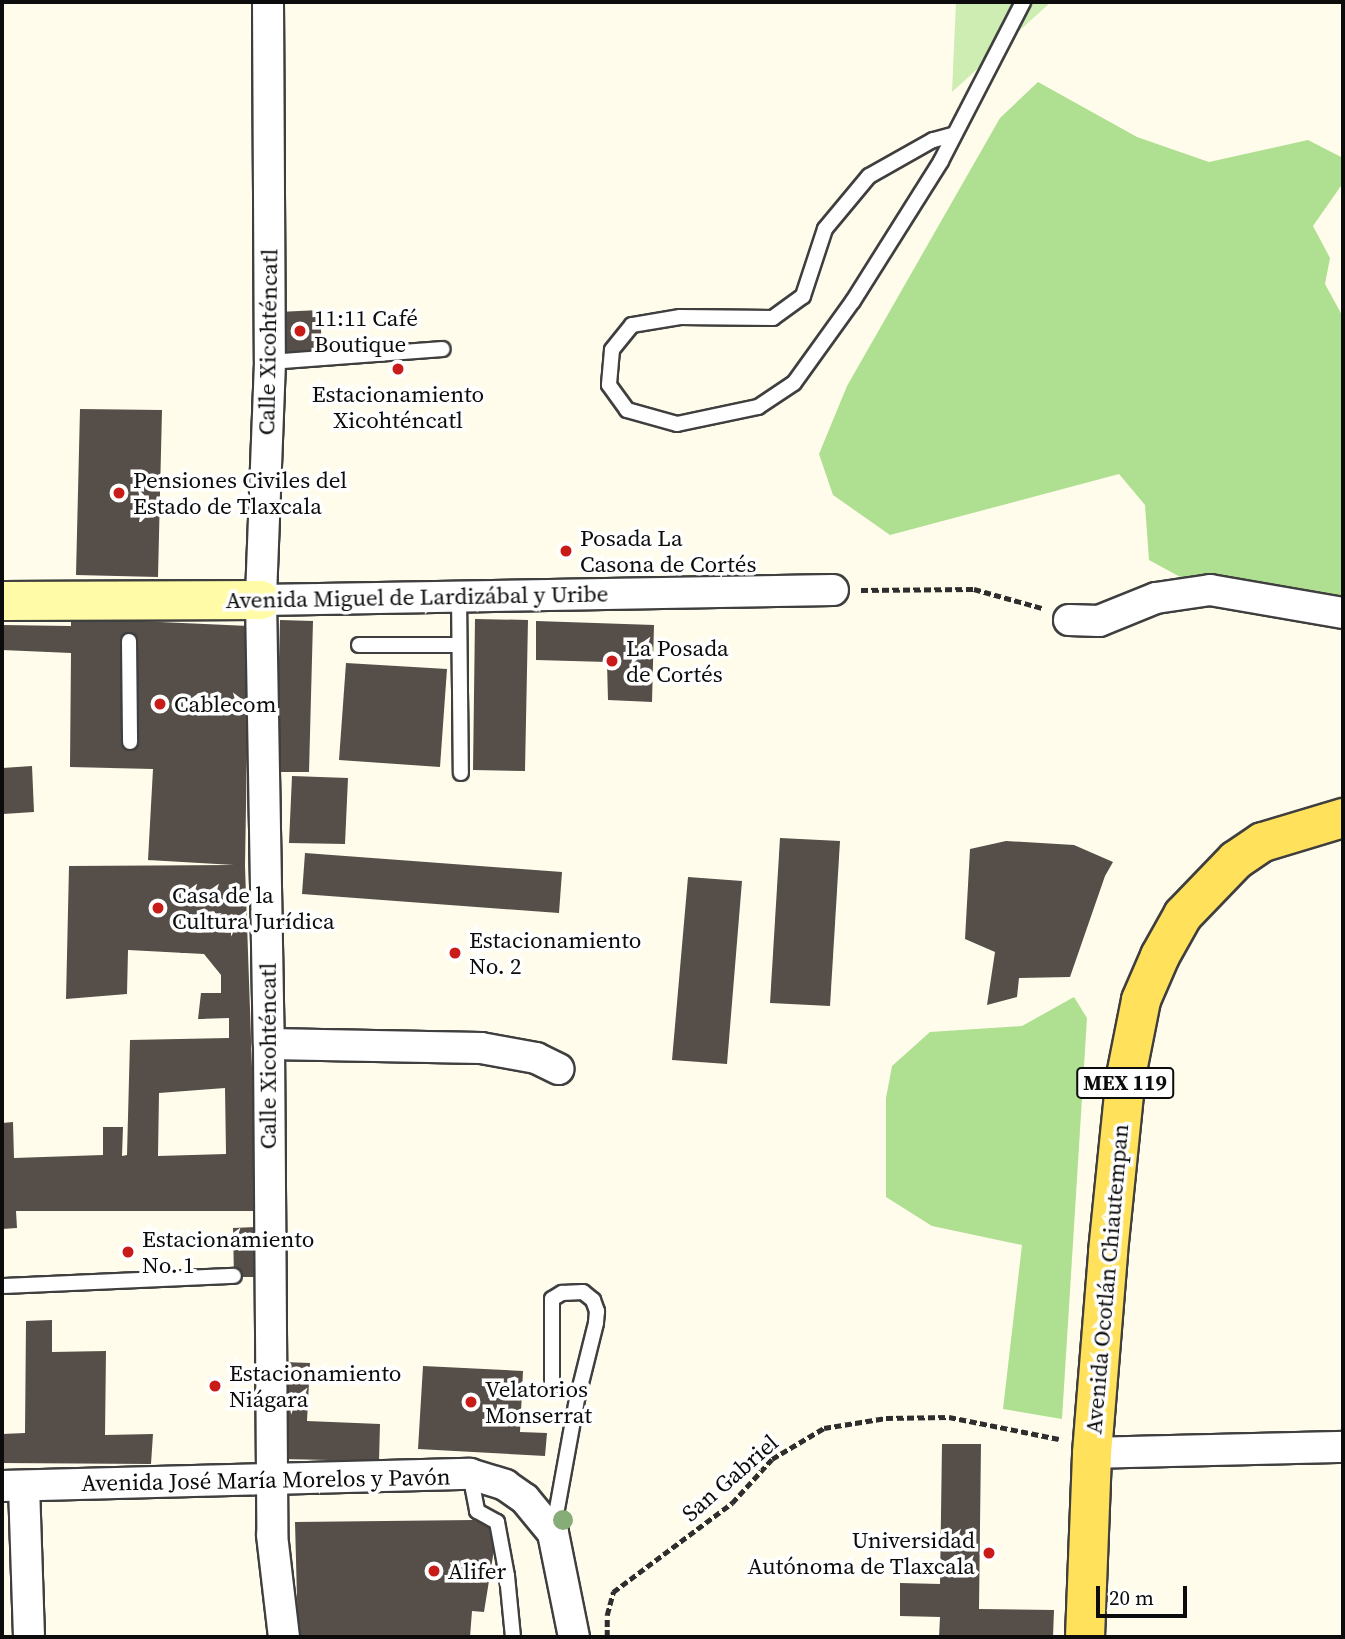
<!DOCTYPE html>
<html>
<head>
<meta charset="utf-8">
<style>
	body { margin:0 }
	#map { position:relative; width:1345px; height:1639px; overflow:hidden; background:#fffcec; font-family:"Source Serif 4",serif }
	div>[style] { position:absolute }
	.green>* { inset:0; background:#cdedb2 }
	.forest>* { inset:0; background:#afdf90 }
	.building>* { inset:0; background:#564e48 }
	.path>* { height:4.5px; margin-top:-2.25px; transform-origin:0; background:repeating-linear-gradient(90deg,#2e2e2e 0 7px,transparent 0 10.5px) }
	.roads { filter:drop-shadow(2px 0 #3f3f3f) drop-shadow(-2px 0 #3f3f3f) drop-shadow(0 2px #3f3f3f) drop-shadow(0 -2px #3f3f3f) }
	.lane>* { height:14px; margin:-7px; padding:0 7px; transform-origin:7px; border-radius:7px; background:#fff }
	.street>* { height:30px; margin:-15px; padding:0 15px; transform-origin:15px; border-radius:15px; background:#fff }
	.secondary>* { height:38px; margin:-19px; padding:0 19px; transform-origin:19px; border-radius:19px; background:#fffba7 }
	.primary>* { height:38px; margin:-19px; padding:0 19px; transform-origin:19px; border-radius:19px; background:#ffe15c }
	.trees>* { width:20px; height:20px; margin:-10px; border-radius:50%; background:#86ac77 }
	.dots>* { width:19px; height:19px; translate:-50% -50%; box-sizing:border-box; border:4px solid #fff; border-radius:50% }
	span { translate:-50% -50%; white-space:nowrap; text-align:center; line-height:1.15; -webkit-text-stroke:7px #fff; paint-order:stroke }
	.shield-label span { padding:2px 5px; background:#fff; border:2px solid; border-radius:5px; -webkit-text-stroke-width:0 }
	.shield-label { font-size:21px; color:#0c0c0c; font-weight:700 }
	.poi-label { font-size:23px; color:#0c0c0c }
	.left { translate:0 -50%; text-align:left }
	.right { translate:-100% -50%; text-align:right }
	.street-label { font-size:23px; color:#0c0c0c }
	.frame { position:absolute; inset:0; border:4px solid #0c0c0c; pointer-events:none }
	.scale { position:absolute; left:1096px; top:1586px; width:91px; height:32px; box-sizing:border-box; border:4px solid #0c0c0c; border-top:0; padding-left:9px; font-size:21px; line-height:24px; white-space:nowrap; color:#0c0c0c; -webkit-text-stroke:5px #fff; paint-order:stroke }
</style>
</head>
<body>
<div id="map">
	<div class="green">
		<i style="clip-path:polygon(956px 2px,1051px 2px,952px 92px)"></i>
	</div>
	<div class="forest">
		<i style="clip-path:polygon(1038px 82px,1137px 137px,1209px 162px,1308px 140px,1343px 158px,1343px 183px,1313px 226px,1330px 258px,1325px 284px,1343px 317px,1343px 598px,1184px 579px,1149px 560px,1145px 505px,1119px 474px,890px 535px,833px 495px,819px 454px,847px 386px,1000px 118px)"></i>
		<i style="clip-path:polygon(1074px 997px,1087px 1018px,1062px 1419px,1003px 1409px,1022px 1245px,932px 1226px,886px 1197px,886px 1098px,892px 1066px,930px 1032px,1022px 1026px)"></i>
	</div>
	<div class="building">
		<i style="clip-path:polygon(320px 310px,322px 350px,281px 352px,278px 312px)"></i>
		<i style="clip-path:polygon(80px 409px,162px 410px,158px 577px,76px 575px)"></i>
		<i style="clip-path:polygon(evenodd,71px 618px,249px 626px,245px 866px,257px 1211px,16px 1211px,17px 1228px,2px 1229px,2px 1123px,13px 1122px,14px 1158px,103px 1155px,103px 1127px,123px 1127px,122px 1156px,127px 1155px,130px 1040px,229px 1038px,229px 1018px,198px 1019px,201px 993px,221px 993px,221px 975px,204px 954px,128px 950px,127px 994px,66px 999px,69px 866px,234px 865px,148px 860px,153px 769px,70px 767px,71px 653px,2px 650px,2px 625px,71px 626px,71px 618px,225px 1088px,226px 1154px,158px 1156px,159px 1093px,225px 1088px)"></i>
		<i style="clip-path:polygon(475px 619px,528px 620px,525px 771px,473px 770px)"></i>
		<i style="clip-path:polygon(280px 620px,313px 621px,309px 772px,276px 772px)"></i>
		<i style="clip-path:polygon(536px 621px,654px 625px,652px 702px,608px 700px,607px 662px,536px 660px)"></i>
		<i style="clip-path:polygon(346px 663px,447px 669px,440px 767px,339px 760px)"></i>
		<i style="clip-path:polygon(32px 766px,34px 812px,3px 814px,2px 768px)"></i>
		<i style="clip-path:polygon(292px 776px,348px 778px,345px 844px,289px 843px)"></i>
		<i style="clip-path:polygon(780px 838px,840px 841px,830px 1006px,770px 1003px)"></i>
		<i style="clip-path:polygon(1006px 841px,1074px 845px,1113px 862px,1105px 876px,1070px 977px,1019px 978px,1017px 997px,987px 1005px,995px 952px,965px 939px,970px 849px)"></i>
		<i style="clip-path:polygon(305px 853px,562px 872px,559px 913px,302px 894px)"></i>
		<i style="clip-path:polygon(688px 877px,742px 881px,727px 1064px,672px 1060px)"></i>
		<i style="clip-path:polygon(257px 1227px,257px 1277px,234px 1277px,233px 1228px)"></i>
		<i style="clip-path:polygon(52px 1320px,52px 1352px,106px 1351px,105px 1435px,153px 1434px,151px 1464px,2px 1463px,2px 1434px,25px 1433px,26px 1321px)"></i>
		<i style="clip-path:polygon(283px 1362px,310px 1363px,307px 1421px,380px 1424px,379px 1461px,280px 1459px)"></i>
		<i style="clip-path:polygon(423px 1366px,523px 1371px,520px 1432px,547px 1433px,545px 1456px,418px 1449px)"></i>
		<i style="clip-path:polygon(942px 1444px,981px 1444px,979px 1609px,1054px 1610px,1053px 1637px,939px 1637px,940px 1617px,900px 1616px,900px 1583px,940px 1584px)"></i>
		<i style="clip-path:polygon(474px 1520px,497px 1531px,484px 1612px,472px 1611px,470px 1637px,298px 1636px,295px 1522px)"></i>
	</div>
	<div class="path">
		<i style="left:861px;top:590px;width:113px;rotate:-0.5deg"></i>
		<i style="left:974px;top:589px;width:71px;rotate:15.6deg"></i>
		<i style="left:607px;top:1637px;width:22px;rotate:-90deg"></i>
		<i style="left:607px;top:1615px;width:24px;rotate:-75deg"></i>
		<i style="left:613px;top:1592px;width:149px;rotate:-36.8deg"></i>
		<i style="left:732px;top:1503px;width:59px;rotate:-47.7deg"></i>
		<i style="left:772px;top:1459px;width:61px;rotate:-30.8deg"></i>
		<i style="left:824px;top:1428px;width:63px;rotate:-9.2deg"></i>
		<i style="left:886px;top:1418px;width:63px;rotate:-0.9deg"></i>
		<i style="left:949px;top:1417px;width:112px;rotate:11.3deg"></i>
	</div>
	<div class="roads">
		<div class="lane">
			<i style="left:952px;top:135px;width:20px;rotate:165deg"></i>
			<i style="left:933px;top:140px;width:73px;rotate:150.6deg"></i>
			<i style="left:869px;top:176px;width:69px;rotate:129.7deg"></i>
			<i style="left:825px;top:229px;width:71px;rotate:108.2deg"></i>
			<i style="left:803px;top:296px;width:37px;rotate:144deg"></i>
			<i style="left:773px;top:318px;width:93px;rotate:-179.4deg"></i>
			<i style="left:680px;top:317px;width:49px;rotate:170.5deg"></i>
			<i style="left:632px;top:325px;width:32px;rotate:129deg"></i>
			<i style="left:612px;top:350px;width:35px;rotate:95deg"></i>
			<i style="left:609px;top:385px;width:31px;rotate:54deg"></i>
			<i style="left:627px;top:410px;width:52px;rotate:15.6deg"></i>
			<i style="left:677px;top:424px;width:83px;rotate:-11.9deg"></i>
			<i style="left:758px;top:407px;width:43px;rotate:-33.7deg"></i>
			<i style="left:794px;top:383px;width:101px;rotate:-54.3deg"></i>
			<i style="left:853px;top:301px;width:165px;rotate:-57.8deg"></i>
			<i style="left:941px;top:161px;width:179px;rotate:-62.7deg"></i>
			<i style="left:270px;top:362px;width:173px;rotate:-4.3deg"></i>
			<i style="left:459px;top:596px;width:177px;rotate:89.4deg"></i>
			<i style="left:129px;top:641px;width:101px;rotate:89.4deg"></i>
			<i style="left:359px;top:645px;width:100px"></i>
			<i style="left:2px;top:1286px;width:232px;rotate:-2.5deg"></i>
			<i style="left:552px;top:1387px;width:88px;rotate:-90deg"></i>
			<i style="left:552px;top:1299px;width:12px;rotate:-31deg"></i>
			<i style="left:562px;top:1293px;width:21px;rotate:-3deg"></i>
			<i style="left:583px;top:1292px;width:13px;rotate:39deg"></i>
			<i style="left:593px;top:1300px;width:12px;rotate:70deg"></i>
			<i style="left:597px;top:1311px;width:12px;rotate:95deg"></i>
			<i style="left:596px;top:1323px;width:78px;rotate:104deg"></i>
			<i style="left:577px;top:1399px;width:134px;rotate:100.3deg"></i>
			<i style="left:470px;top:1474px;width:38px;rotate:79deg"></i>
			<i style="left:477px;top:1511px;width:23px;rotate:29deg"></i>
			<i style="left:497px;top:1522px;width:55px;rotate:79.5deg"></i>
			<i style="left:507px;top:1576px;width:61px;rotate:84.4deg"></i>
		</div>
		<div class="street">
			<i style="left:268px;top:2px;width:360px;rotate:89.7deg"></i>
			<i style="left:270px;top:362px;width:238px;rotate:92.2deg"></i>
			<i style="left:261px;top:600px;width:444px;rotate:89deg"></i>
			<i style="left:269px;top:1044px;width:491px;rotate:89.6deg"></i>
			<i style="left:272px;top:1535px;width:103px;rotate:83.3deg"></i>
			<i style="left:261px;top:600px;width:572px;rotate:-1deg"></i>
			<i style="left:1069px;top:620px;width:30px;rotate:2deg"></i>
			<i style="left:1099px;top:621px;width:61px;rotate:-22deg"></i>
			<i style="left:1156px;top:598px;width:55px;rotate:-8.4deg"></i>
			<i style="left:1210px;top:590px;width:135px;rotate:9.8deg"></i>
			<i style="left:269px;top:1044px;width:212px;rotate:1.1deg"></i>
			<i style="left:481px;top:1048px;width:56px;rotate:10.3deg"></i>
			<i style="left:536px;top:1058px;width:25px;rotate:26deg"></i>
			<i style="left:1092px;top:1453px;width:251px;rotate:-1.4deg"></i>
			<i style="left:2px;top:1486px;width:468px;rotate:-1.5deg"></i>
			<i style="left:470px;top:1474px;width:37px;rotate:17deg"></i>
			<i style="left:505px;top:1485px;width:24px;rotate:35deg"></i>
			<i style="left:525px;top:1499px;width:44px;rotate:50.5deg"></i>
			<i style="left:553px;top:1533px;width:106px;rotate:78.6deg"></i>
			<i style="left:24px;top:1486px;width:151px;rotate:88.1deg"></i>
		</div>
		<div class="secondary">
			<i style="left:2px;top:601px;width:259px;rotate:-0.2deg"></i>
		</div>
		<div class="primary">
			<i style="left:1085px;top:1637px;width:184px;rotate:-87.8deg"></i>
			<i style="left:1092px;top:1453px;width:202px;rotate:-85.4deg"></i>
			<i style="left:1108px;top:1252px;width:177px;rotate:-84.2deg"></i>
			<i style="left:1126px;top:1076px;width:77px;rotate:-78.8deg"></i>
			<i style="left:1141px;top:1000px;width:48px;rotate:-66.6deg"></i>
			<i style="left:1160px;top:956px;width:47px;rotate:-60.7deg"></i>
			<i style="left:1183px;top:915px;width:76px;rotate:-46.1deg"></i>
			<i style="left:1236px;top:860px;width:32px;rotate:-34deg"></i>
			<i style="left:1263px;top:842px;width:84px;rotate:-16.7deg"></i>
		</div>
	</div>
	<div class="trees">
		<i style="left:563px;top:1520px"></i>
	</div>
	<div class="dots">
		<i style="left:300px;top:331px;background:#c91b18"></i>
		<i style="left:398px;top:369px;background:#c91b18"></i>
		<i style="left:119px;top:493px;background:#c91b18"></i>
		<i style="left:566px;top:551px;background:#c91b18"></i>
		<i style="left:612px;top:661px;background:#c91b18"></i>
		<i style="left:160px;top:704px;background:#c91b18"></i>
		<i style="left:158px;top:908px;background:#c91b18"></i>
		<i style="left:455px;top:953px;background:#c91b18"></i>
		<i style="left:128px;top:1252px;background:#c91b18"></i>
		<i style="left:215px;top:1386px;background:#c91b18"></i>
		<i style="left:471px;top:1402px;background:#c91b18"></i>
		<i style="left:989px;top:1553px;background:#c91b18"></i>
		<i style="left:434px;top:1571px;background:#c91b18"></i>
	</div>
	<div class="shield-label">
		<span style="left:1125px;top:1083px">MEX 119</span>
	</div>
	<div class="poi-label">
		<span class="left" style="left:314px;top:331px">11:11 Café<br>Boutique</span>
		<span style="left:398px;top:407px">Estacionamiento<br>Xicohténcatl</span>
		<span class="left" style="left:133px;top:493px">Pensiones Civiles del<br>Estado de Tlaxcala</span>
		<span class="left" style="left:580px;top:551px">Posada La<br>Casona de Cortés</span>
		<span class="left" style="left:626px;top:661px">La Posada<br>de Cortés</span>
		<span class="left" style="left:174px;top:704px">Cablecom</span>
		<span class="left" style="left:172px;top:908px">Casa de la<br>Cultura Jurídica</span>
		<span class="left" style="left:469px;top:953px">Estacionamiento<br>No. 2</span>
		<span class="left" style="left:142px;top:1252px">Estacionamiento<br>No. 1</span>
		<span class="left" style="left:229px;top:1386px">Estacionamiento<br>Niágara</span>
		<span class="left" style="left:485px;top:1402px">Velatorios<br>Monserrat</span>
		<span class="right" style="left:975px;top:1553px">Universidad<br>Autónoma de Tlaxcala</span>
		<span class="left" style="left:448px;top:1571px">Alifer</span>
	</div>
	<div class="street-label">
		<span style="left:268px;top:342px;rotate:-89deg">Calle Xicohténcatl</span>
		<span style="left:417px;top:597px;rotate:-1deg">Avenida Miguel de Lardizábal y Uribe</span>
		<span style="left:268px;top:1056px;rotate:-90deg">Calle Xicohténcatl</span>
		<span style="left:1107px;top:1279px;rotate:-85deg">Avenida Ocotlán Chiautempan</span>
		<span style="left:730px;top:1478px;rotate:-41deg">San Gabriel</span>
		<span style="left:266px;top:1480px;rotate:-1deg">Avenida José María Morelos y Pavón</span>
	</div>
	<div class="frame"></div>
	<div class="scale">20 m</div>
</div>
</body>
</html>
